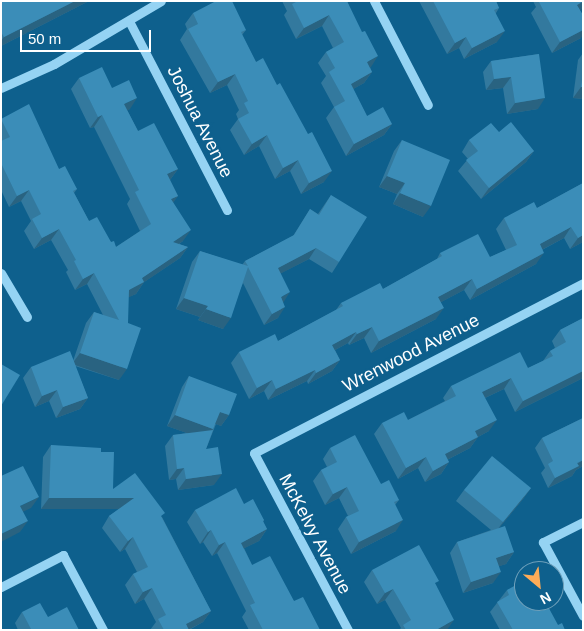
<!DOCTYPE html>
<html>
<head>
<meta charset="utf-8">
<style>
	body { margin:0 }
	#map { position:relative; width:584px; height:631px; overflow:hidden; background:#0e608d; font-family:Arial,sans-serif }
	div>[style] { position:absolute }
	.minor>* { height:9px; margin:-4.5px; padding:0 4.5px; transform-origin:4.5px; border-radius:4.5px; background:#95d3f3 }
	.wall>* { inset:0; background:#33799e }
	.shaded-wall>* { inset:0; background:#296381 }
	.building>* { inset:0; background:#3b8db8 }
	span { translate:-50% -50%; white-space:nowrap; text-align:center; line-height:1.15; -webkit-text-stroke:4.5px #0e608d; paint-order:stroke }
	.street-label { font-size:18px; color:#fff }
	.frame { position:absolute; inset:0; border:2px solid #fff; pointer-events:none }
	.north { position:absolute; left:514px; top:561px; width:50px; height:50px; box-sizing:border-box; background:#0e608d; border:1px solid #6ea0bb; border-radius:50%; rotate:152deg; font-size:14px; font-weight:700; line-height:20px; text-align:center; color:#fff }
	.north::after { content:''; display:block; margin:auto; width:18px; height:22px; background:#ffac57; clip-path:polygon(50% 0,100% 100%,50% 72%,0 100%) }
	.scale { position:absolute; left:20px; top:30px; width:131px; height:22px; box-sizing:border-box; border:2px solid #fff; border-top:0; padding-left:6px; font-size:15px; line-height:18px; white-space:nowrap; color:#fff; -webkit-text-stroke:4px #0e608d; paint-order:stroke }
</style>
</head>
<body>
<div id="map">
	<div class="minor">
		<i style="left:374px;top:1px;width:117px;rotate:62.6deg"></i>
		<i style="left:129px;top:21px;width:213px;rotate:62.6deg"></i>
		<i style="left:1px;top:88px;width:58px;rotate:-24.4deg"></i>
		<i style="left:54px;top:64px;width:124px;rotate:-30.5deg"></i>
		<i style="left:1px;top:273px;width:51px;rotate:59.4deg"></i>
		<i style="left:583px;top:522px;width:45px;rotate:153.4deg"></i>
		<i style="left:543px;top:542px;width:84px;rotate:61.6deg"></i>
		<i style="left:1px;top:587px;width:70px;rotate:-27.3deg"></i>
		<i style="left:63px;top:555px;width:85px;rotate:61.9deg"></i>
		<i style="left:348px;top:630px;width:200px;rotate:-118deg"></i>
		<i style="left:254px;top:453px;width:370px;rotate:-27.3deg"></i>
	</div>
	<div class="wall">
		<i style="clip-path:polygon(1px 1px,89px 1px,1px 46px)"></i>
		<i style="clip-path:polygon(282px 1px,347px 1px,371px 67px,370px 67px,372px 72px,364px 83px,353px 89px,367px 116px,392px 124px,384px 135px,346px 156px,326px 118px,334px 107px,321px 83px,326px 76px,318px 63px,326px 52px,333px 48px,322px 26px,296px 39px,284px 15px,287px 11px)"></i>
		<i style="clip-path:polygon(419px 1px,496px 1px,499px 8px,496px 13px,497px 42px,464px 59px,459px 48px,447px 54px)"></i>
		<i style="clip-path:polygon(533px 1px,583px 1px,583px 7px,580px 10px,581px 38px,552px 53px,531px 13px,536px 7px)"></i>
		<i style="clip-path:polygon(193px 13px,246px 30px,242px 35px,256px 62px,324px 182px,301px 194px,290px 171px,275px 179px,259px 146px,244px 155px,230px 130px,238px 119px,236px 114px,239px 110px,227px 85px,210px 93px,180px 40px,187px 29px,185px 24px)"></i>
		<i style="clip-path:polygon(583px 53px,583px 99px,573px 98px,578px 60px)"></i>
		<i style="clip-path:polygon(539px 54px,538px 109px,507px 114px,503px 88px,486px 90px,483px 72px,491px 61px)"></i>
		<i style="clip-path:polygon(79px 78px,112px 88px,130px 109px,127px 110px,138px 131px,178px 169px,170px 180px,178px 196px,173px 202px,183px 241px,179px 244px,188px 247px,180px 258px,144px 282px,136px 294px,128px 297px,119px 380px,75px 366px,88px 398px,80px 409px,56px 418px,49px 401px,35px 407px,23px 378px,31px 367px,73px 361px,86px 323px,94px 312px,103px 315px,87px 284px,75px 290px,66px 272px,68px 270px,51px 240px,34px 249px,24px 231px,31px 221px,21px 201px,9px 207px,1px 190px,1px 119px,59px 169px,77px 189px,74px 193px,89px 221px,111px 242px,116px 247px,140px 231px,127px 204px,130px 199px,94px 127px,90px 128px,71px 89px)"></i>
		<i style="clip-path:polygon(499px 132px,534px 151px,526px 162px,481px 199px,458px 171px,468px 159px,462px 152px,469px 140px)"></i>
		<i style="clip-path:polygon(402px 140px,423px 217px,393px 204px,397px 194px,379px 187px,394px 151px)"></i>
		<i style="clip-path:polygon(583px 183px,583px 242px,570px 249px,564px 238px,542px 250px,536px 264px,470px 300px,464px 290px,441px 302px,436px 319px,371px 353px,364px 338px,349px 345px,348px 343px,335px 350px,340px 360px,332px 371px,308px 384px,307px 381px,268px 400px,264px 391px,249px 399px,231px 363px,239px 352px,278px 341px,336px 310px,341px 303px,383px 289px,437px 259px,440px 253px,490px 257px,506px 250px,496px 229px,504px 218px,537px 208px)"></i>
		<i style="clip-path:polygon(331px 195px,339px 262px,332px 273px,309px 259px,281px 273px,283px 303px,278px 318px,264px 325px,243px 283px,223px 329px,198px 320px,200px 317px,176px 309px,192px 262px,200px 251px,242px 265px,245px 261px,293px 236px,310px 209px,318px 214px)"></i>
		<i style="clip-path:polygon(583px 318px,583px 378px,515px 412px,504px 389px,485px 398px,489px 431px,478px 437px,470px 448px,447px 460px,449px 462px,441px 474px,425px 482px,418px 468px,398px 479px,374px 434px,382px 423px,408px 420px,445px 401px,443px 398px,451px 386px,528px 368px,543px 361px,550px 351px,555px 348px,552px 341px,560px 330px)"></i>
		<i style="clip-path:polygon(189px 376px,229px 415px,221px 426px,216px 424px,206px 449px,214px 485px,178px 490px,176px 479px,169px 480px,165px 446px,173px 435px,187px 433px,167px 426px,182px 387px)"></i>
		<i style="clip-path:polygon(583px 418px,583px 466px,576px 470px,572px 476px,548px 488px,541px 473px,545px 468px,535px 448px,542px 438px)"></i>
		<i style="clip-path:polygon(51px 445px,101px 452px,113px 489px,162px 517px,211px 611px,203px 622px,189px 630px,150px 630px,156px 622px,144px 599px,135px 604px,125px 585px,133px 574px,137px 572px,125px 549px,120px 552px,102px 528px,109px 516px,119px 509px,41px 509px,43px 457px)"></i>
		<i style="clip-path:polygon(330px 448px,381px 484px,399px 500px,395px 505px,396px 531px,351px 554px,338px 529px,346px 517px,348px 516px,339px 498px,325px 505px,313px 481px,321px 470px,327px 467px,323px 459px)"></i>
		<i style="clip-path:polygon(531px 488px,523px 499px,499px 528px,514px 552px,506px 564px,499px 566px,493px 583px,463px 593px,450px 553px,457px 542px,491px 530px,456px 501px,464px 490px)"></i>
		<i style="clip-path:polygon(244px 504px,264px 520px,263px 522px,267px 529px,259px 541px,244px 548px,252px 565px,294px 601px,320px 630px,249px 630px,242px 617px,246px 611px,217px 553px,212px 556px,203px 542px,200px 544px,187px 522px,195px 510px)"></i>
		<i style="clip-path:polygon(372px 570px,436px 585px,447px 630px,399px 630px,401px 628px,385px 600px,377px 604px,364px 582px)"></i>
		<i style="clip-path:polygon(507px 590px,524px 601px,565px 630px,500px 630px,490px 612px)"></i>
		<i style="clip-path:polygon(22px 612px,48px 617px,79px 630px,18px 630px,15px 623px)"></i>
	</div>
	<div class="shaded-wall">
		<i style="clip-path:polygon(75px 1px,89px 1px,1px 46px,1px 41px,4px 37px)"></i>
		<i style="clip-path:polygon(583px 2px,583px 7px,581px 10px,569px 16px,577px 5px)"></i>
		<i style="clip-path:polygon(329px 15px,322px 26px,296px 39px,304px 28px)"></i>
		<i style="clip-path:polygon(583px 30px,583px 35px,581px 38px,552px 53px,560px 42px)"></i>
		<i style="clip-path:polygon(505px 31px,497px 42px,464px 59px,472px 48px)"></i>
		<i style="clip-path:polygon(466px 37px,459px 48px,447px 54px,455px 43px)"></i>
		<i style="clip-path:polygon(378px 56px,371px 67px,359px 73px,367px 62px)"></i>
		<i style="clip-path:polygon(372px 72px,364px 83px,343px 95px,351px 84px)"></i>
		<i style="clip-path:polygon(235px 74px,227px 85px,210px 93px,218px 82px)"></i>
		<i style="clip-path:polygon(511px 77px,503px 88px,486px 90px,494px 79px)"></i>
		<i style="clip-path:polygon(581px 87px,583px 87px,583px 99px,573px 98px)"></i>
		<i style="clip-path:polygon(137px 98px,130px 109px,117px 116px,124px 104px)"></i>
		<i style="clip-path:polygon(545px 98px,538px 109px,507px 114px,515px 103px)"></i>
		<i style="clip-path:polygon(102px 115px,94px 127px,90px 128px,98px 117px)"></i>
		<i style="clip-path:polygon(392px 124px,384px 135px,346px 156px,354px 144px)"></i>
		<i style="clip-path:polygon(267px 135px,259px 146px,244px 155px,252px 144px)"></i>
		<i style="clip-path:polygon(534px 151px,526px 162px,481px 199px,489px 188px)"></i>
		<i style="clip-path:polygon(298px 160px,290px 171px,275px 179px,283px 168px)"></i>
		<i style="clip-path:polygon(178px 169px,170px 180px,167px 174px)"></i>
		<i style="clip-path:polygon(332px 171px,324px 182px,301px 194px,309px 183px)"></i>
		<i style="clip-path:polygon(387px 176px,405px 183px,397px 194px,379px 187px)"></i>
		<i style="clip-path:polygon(29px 190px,21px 201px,9px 207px,17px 196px)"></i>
		<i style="clip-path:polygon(400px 193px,431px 206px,423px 217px,393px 204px)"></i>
		<i style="clip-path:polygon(178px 196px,170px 207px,171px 199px)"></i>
		<i style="clip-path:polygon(571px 227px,564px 238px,532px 255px,540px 244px)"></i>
		<i style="clip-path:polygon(59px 229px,51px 240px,34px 249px,42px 238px)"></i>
		<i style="clip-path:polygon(191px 230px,183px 241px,165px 253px,173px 242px)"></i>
		<i style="clip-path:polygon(583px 235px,583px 242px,570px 249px,578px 238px)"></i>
		<i style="clip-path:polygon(188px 247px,180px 258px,143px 283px,144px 282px,136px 294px,121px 301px,129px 290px,142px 278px)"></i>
		<i style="clip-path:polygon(316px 248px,309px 259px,270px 279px,278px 268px)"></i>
		<i style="clip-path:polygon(544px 253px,536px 264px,470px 300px,477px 289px)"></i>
		<i style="clip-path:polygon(94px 273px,87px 284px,75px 290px,83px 279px)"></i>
		<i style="clip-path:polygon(472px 279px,464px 290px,430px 308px,438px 297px)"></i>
		<i style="clip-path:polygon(290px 292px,283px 303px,281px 297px)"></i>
		<i style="clip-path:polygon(184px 298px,208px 306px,200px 317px,176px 309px)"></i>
		<i style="clip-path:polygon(285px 307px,278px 318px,264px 325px,272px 314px)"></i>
		<i style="clip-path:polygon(444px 308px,436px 319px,371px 353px,379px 341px)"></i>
		<i style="clip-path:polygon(206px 309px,231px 318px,223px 329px,198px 320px)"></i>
		<i style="clip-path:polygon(372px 327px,364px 338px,349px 345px,357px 334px)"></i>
		<i style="clip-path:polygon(356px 332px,348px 343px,324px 356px,332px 345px)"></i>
		<i style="clip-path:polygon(80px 353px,127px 369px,119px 380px,72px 364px)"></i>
		<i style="clip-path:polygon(340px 360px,332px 371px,308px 384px,316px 373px)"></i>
		<i style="clip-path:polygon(315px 370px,307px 381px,268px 400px,276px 389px)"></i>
		<i style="clip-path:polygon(583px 371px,583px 378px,515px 412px,523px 401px)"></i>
		<i style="clip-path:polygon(511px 378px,504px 389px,474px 403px,482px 392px)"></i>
		<i style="clip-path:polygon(272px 380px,264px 391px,249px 399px,257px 388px)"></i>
		<i style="clip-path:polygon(57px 390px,49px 401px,35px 407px,42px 396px)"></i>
		<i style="clip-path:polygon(88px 398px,80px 409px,56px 418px,63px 407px)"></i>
		<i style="clip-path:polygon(220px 412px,229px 415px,221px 426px,213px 423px)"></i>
		<i style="clip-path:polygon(175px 415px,213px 429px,206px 440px,167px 426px)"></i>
		<i style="clip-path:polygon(497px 420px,489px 431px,467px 443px,475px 431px)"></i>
		<i style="clip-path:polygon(478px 437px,470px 448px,437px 465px,445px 454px)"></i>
		<i style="clip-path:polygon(426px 457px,418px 468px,398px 479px,406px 468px)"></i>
		<i style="clip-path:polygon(583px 460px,583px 466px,576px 470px,572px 476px,548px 488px,555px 478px)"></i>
		<i style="clip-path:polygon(449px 462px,441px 474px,425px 482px,433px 471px)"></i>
		<i style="clip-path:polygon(184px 468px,176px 479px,169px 480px,177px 469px)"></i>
		<i style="clip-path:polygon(222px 474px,214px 485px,178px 490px,186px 479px)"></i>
		<i style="clip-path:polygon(347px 487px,339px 498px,325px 505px,333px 494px)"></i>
		<i style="clip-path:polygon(531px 488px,523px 499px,495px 533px,503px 522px)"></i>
		<i style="clip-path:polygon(39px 497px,31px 508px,12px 517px,20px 506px)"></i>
		<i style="clip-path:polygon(49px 498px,134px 498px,127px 509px,41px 509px)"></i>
		<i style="clip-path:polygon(403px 520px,396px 531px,351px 554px,359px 542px)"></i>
		<i style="clip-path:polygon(28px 521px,20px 532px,1px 542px,1px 534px)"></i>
		<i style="clip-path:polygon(267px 529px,259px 541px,233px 554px,241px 543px)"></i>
		<i style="clip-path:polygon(211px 530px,203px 542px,200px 544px,208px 532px)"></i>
		<i style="clip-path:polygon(133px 537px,125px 549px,120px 552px,128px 541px)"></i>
		<i style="clip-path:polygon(225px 542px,217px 553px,212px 556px,219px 545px)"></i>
		<i style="clip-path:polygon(514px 552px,506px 564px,489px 570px,496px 558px)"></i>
		<i style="clip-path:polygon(501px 572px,493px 583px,463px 593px,471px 582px)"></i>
		<i style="clip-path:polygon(152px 588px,144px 599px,135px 604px,143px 592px)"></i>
		<i style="clip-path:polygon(393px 589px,385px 600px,377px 604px,385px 593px)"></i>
		<i style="clip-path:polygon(211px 611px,203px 622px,188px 630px,186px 624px)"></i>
		<i style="clip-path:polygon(454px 620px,447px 630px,436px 630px)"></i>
	</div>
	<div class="building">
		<i style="clip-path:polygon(1px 1px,75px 1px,4px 37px,1px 32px)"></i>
		<i style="clip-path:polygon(216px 1px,232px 1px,246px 30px,241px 32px,256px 62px,263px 58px,277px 85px,280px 83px,308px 134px,312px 132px,332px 171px,309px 183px,298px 160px,283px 168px,267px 135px,252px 144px,238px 119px,249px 113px,244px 103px,248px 101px,235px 74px,218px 82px,188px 29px,198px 24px,193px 13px)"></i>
		<i style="clip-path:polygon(296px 1px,347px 1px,362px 32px,365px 31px,378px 56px,367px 62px,372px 72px,351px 84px,367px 116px,383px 107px,392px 124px,354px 144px,334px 107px,345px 101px,329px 72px,335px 68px,326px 52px,344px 42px,329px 15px,304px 28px,292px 4px,296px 2px)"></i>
		<i style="clip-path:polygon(433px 1px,496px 1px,499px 8px,494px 10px,505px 31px,472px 48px,466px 37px,455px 43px)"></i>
		<i style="clip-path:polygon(541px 1px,583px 1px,577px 5px,583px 15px,583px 30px,560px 42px,539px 2px)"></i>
		<i style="clip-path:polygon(539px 54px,545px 98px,515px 103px,511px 77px,494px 79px,491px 61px)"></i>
		<i style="clip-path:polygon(102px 67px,112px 88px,129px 80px,137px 98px,124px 104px,138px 131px,154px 123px,178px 169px,167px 174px,178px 196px,171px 199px,191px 230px,173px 242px,188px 247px,142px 278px,144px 282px,129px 290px,128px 323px,141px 328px,127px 369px,80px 353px,94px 312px,119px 320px,94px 273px,83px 279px,74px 261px,76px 260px,59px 229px,42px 238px,32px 219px,41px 214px,29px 190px,17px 196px,1px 163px,1px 141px,10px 137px,1px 119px,29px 104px,59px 169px,65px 166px,77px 189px,73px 191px,89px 221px,97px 217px,111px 242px,114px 241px,116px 247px,151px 224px,135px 192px,139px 190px,102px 115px,98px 117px,79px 78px)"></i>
		<i style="clip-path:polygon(583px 72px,583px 87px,581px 87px)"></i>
		<i style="clip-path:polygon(511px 122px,534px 151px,489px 188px,466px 160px,478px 151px,469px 140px,491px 123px,499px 132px)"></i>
		<i style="clip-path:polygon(402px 140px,450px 160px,431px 206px,400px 193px,405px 183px,387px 176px)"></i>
		<i style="clip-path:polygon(583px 183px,583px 235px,578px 238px,571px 227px,540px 244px,544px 253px,477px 289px,472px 279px,438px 297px,444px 308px,379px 341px,372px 327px,357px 334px,356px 332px,332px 345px,340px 360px,316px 373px,315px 370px,276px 389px,272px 380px,257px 388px,239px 352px,275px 334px,278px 341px,343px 306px,341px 303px,380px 283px,383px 289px,442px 256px,440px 253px,478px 234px,490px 257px,517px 245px,504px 218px,534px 202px,537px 208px)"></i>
		<i style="clip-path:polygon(331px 195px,367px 217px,339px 262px,316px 248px,278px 268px,290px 292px,281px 297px,285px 307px,272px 314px,248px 267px,231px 318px,206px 309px,208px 306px,184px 298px,200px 251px,248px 266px,245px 261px,294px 235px,310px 209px,319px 215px)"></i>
		<i style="clip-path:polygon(583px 318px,583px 371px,523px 401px,511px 378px,482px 392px,497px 420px,475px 431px,478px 437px,445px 454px,449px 462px,433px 471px,426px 457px,406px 468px,382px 423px,404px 412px,408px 420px,456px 396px,451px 386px,520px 352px,528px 368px,553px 356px,550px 351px,566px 342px,560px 330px)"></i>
		<i style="clip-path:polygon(70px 351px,88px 398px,63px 407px,57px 390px,42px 396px,31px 367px)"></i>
		<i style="clip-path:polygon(1px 364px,20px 375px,1px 406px)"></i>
		<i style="clip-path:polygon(189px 376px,237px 394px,229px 415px,220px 412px,213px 429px,175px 415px)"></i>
		<i style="clip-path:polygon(583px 418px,583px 460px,577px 463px,579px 466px,555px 478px,548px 464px,553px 461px,542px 438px)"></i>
		<i style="clip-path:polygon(213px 430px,206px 449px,218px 447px,222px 474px,186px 479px,184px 468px,177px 469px,173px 435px)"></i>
		<i style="clip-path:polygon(355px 435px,381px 484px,389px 480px,399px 500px,394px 502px,403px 520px,359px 542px,346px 517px,359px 511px,347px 487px,333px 494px,321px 470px,337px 462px,330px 448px)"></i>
		<i style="clip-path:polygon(51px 445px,101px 448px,101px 452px,114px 452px,113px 489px,135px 473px,165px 513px,161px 516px,211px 611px,186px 624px,189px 630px,164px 630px,158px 619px,166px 615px,152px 588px,143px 592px,133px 574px,148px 567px,133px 537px,128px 541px,109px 516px,134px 498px,49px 498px)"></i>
		<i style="clip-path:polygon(492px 456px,531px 488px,503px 522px,464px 490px)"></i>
		<i style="clip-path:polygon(23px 466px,39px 497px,20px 506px,28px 521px,1px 534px,1px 476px)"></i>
		<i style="clip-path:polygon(236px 488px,244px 504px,253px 499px,264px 520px,263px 521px,267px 529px,241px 543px,252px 565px,270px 556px,294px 601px,303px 597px,320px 630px,263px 630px,250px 605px,255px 603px,225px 542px,219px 545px,211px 530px,208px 532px,195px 510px)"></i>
		<i style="clip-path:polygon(505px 526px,514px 552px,496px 558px,501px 572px,471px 582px,457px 542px)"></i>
		<i style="clip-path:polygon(419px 545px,439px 581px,435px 583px,454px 620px,436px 630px,406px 630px,403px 625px,411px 620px,393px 589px,385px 593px,372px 570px)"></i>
		<i style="clip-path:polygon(523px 581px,524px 584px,524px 601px,545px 601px,558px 625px,562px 623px,565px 630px,513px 630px,497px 602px,509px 595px,507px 590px)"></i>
		<i style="clip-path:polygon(40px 603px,48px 617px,67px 607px,79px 630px,30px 630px,31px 629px,22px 612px)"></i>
	</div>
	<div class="street-label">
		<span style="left:200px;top:122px;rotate:63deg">Joshua Avenue</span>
		<span style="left:411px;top:353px;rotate:-27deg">Wrenwood Avenue</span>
		<span style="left:315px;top:534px;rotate:62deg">McKelvy Avenue</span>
	</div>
	<div class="frame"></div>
	<div class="north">N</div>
	<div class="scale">50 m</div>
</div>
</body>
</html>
